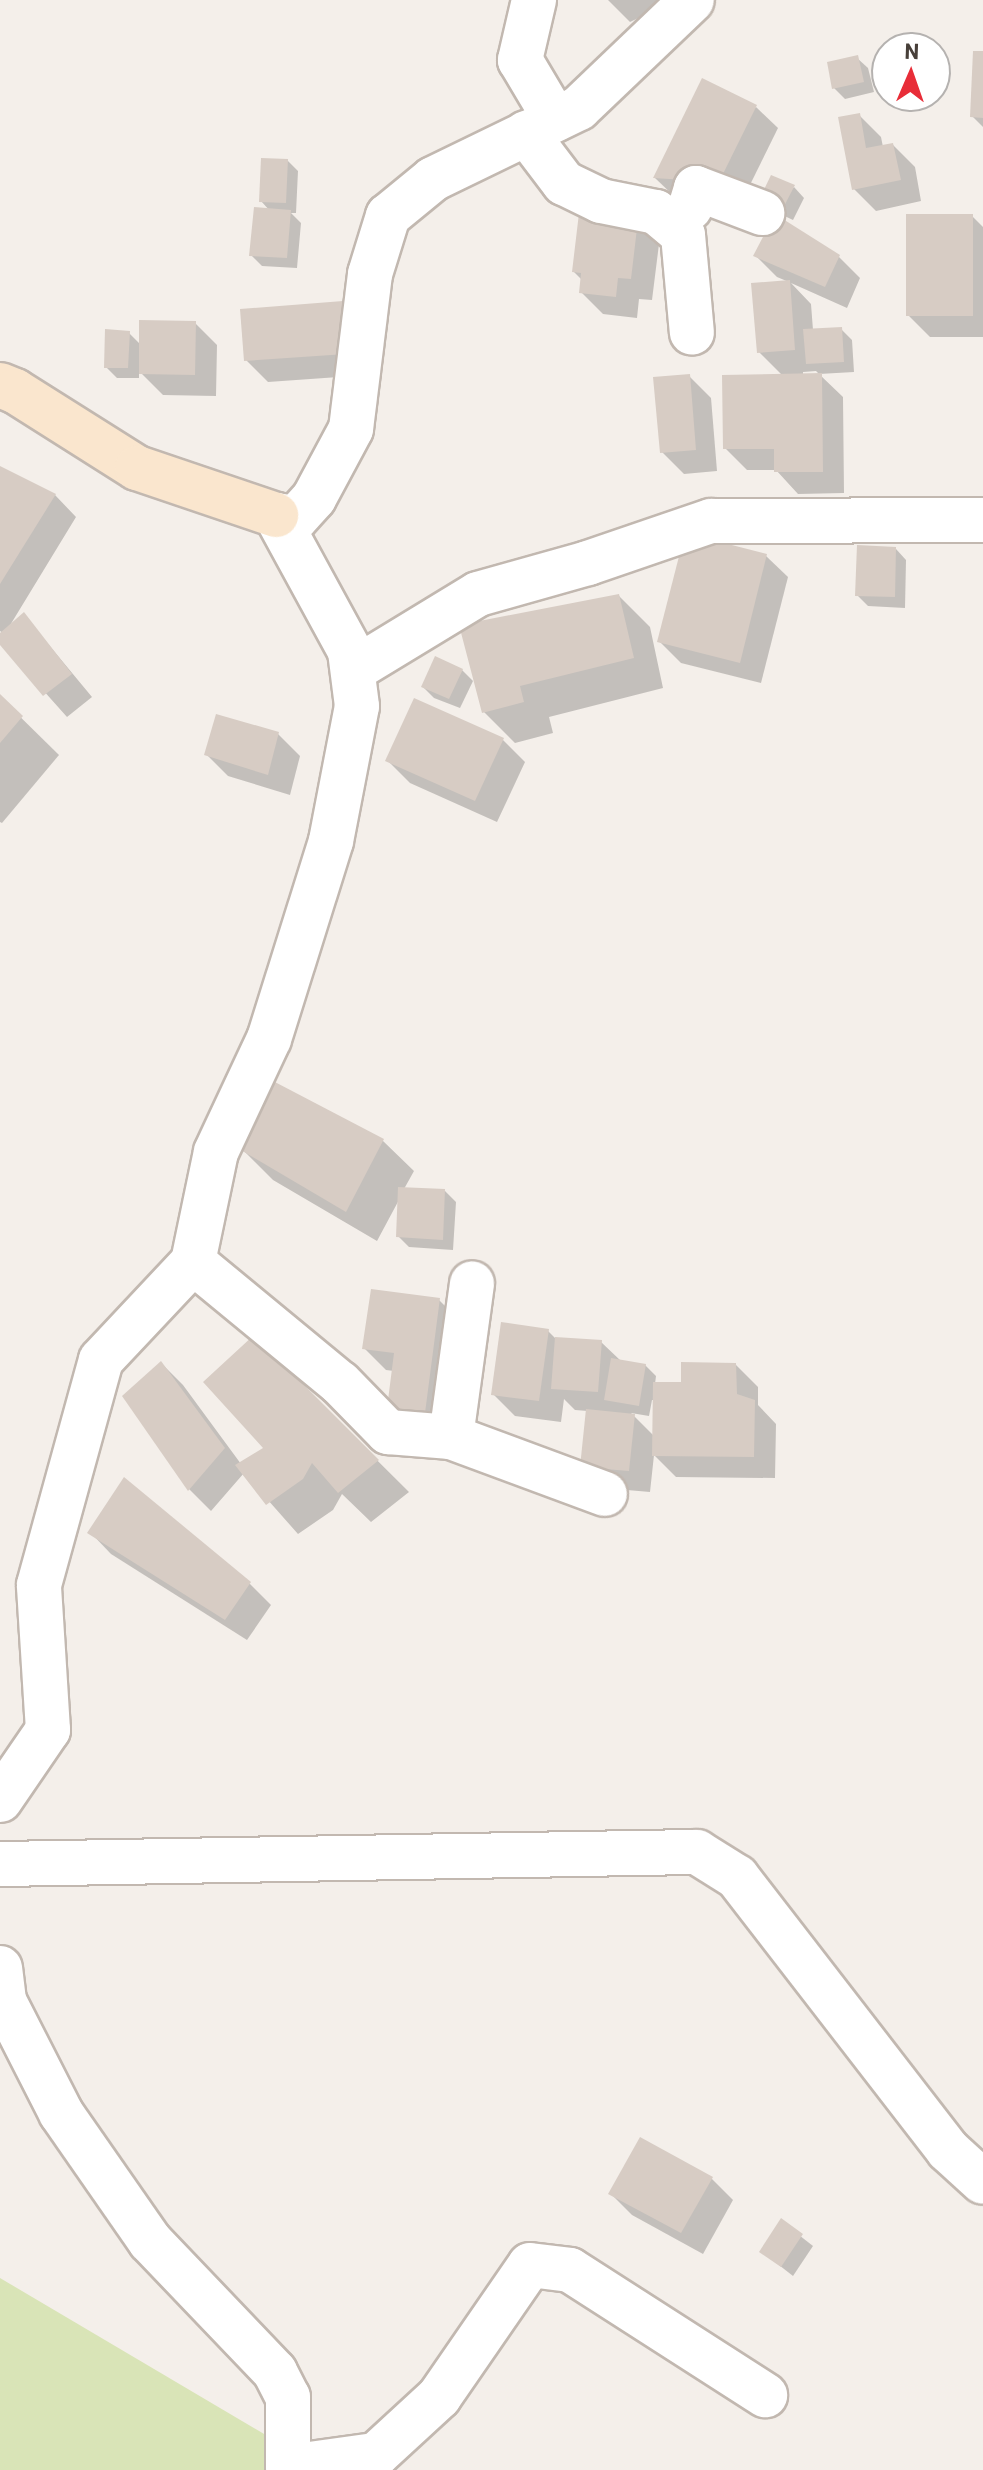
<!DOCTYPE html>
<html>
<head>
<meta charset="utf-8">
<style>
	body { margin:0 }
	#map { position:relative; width:983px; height:2470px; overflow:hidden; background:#f4efea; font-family:Barlow,sans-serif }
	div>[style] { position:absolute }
	.green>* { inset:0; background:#d9e4b7 }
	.shadow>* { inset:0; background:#0003 }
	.building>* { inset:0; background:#d7ccc4 }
	.roads { filter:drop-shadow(2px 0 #c2b8b0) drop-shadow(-2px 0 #c2b8b0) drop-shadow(0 2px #c2b8b0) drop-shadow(0 -2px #c2b8b0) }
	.street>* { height:44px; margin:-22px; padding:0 22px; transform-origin:22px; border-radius:22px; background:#fff }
	.secondary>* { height:44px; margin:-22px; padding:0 22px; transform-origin:22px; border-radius:22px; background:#fae6ce }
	span { translate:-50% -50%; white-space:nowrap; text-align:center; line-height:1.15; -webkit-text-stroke:6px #fff; paint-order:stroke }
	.north { position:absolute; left:871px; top:32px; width:80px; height:80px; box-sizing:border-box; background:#fff; border:2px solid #b5b2b0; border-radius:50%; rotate:2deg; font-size:22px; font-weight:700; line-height:32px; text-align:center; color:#473f39 }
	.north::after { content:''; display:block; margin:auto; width:28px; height:36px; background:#e82d38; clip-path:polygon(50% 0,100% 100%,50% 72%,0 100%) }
</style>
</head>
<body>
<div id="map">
	<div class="green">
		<i style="clip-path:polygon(0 2278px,325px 2470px,0 2470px)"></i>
	</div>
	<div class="shadow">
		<i style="clip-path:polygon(608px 0,676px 0,630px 22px)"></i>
		<i style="clip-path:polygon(983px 53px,983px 127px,972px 116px)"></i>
		<i style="clip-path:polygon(857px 58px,868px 68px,874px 92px,845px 99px,834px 88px)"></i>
		<i style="clip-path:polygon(756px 107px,778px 128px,741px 203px,677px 199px,655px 178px)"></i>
		<i style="clip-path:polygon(859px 115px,881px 137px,883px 147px,893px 145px,915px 167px,921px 201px,876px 211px,854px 189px)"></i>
		<i style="clip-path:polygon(287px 160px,298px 171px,296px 213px,291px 213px,301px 223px,297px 268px,262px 266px,251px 255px,270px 211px,261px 201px)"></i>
		<i style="clip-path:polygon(794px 187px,804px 198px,793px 220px,772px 210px)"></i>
		<i style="clip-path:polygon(972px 216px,983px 227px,983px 337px,930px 337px,908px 315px)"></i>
		<i style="clip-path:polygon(637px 222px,659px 244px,652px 300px,639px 299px,637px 318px,603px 314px,581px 292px,582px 280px,574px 272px)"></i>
		<i style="clip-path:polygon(evenodd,755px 255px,838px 256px,860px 278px,847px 308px,791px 283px,811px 304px,813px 330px,841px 329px,852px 340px,854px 372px,819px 374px,843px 397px,844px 493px,798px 494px,776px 470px,747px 470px,725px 448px,783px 376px,759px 352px,789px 282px,777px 277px,755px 255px,816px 371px,820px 375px,803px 376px,803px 372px,816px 371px)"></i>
		<i style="clip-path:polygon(342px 303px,364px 325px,367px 375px,268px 382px,246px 360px)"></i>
		<i style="clip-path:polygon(195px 323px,217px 345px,216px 396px,163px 395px,139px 371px,139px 378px,117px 378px,106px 367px,129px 333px,141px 345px)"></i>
		<i style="clip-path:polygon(689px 376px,711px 398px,717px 471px,684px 474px,662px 452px)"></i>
		<i style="clip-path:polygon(0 468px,55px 495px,76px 517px,9px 627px,24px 615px,92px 697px,67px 717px,0 642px,3px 633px,0 631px)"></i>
		<i style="clip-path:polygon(896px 549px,906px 560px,905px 608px,868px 606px,857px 595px)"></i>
		<i style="clip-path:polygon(766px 556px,788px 577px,761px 683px,681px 663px,659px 641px)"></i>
		<i style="clip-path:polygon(619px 596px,650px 627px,663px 688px,549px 717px,553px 733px,515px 743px,484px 712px)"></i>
		<i style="clip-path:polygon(462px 670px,473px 681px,460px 708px,434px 698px,423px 687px)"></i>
		<i style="clip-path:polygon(0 697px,59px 755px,2px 823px,0 822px)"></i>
		<i style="clip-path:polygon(278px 734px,300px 756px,290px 795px,228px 776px,206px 754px)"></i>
		<i style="clip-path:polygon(503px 740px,525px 762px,497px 822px,410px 783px,388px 761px)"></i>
		<i style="clip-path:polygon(383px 1141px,414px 1171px,404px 1189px,445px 1191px,456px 1202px,453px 1250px,409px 1247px,398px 1236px,400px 1198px,377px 1241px,273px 1180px,242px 1149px)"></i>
		<i style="clip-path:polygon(439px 1300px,461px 1322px,446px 1434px,389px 1407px,394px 1371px,386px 1370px,364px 1348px)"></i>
		<i style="clip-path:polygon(evenodd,548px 1331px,556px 1339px,601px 1342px,621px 1361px,645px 1365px,656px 1376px,655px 1384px,683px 1384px,736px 1365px,758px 1387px,758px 1405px,776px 1424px,775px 1478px,676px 1477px,654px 1455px,650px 1492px,604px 1488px,588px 1411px,575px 1410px,564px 1399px,561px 1422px,515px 1416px,493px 1394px,548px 1331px,652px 1400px,655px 1400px,654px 1436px,631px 1413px,649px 1416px,652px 1400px)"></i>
		<i style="clip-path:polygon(254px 1338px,409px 1492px,371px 1522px,342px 1494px,333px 1510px,298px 1534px,244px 1473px,211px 1511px,189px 1489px,161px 1363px,183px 1385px,241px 1464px,266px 1448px)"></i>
		<i style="clip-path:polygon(90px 1532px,250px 1584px,271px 1605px,247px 1640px,111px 1554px)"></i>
		<i style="clip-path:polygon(711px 2178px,733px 2200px,703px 2254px,632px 2215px,611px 2194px)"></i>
		<i style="clip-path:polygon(781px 2221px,813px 2246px,793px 2276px,761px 2251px)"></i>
	</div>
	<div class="building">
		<i style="clip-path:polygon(973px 51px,983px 51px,983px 118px,970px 117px)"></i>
		<i style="clip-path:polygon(858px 55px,864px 82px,832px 89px,827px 62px)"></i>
		<i style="clip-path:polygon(702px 78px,757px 105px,719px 182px,653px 178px)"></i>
		<i style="clip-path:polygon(860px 113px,866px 148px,893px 143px,901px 180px,852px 190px,838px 117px)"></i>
		<i style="clip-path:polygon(261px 158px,288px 159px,286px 203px,259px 202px)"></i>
		<i style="clip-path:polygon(771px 175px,795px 185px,782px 210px,759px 200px)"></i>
		<i style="clip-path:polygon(254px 207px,291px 210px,287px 258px,249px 256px)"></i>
		<i style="clip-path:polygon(579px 213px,638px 220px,631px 279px,618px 278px,616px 297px,579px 293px,581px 273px,572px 272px)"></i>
		<i style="clip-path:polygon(775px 214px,840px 255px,825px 287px,753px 256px)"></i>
		<i style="clip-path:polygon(906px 214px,973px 214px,973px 316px,906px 316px)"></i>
		<i style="clip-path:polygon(790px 280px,795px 350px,757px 353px,751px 283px)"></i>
		<i style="clip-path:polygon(343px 301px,346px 354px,244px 361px,240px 309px)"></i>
		<i style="clip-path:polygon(139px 320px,196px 321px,195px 375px,139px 374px)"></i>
		<i style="clip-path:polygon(842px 327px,844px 362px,806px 364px,803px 329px)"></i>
		<i style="clip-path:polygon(105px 329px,130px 331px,128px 368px,104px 368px)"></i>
		<i style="clip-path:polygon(822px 373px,823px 472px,774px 472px,774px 449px,723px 449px,722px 375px)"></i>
		<i style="clip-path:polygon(690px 374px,696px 450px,660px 453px,653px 377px)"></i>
		<i style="clip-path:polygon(0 466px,56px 494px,0 584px)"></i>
		<i style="clip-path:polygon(685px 533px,767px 554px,740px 663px,657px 642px)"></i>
		<i style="clip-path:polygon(857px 545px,896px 547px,895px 597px,855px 596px)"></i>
		<i style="clip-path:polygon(619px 594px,634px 658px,520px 686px,524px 702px,482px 713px,459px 625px)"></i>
		<i style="clip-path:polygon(24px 612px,72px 674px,43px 696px,0 645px,0 633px)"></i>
		<i style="clip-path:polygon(435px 656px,463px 669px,449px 699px,421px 687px)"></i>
		<i style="clip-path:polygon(0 694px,23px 716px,0 743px)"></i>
		<i style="clip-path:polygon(414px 698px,504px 738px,475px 801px,385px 761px)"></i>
		<i style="clip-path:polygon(216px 714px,279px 732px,268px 775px,204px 755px)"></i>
		<i style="clip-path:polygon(273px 1081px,384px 1139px,346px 1212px,239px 1149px)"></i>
		<i style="clip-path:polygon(398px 1187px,445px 1189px,443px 1240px,396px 1237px)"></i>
		<i style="clip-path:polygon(371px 1289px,440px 1298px,425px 1413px,387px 1408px,394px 1353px,362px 1349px)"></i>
		<i style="clip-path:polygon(501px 1322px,549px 1329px,539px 1401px,491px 1395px)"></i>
		<i style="clip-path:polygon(254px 1335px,379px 1460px,338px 1493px,312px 1463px,303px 1479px,266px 1505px,235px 1465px,263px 1448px,203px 1382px)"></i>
		<i style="clip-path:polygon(555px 1337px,602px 1340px,598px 1392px,551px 1389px)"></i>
		<i style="clip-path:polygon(611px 1358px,646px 1364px,639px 1406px,604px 1400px)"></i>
		<i style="clip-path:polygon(161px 1361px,225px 1448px,188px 1491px,122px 1396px)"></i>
		<i style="clip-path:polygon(681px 1362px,736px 1363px,737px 1394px,755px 1400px,754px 1457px,652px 1456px,653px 1382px,681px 1382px)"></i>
		<i style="clip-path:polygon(586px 1409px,635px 1414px,629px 1471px,580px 1467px)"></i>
		<i style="clip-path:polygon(124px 1477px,251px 1582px,225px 1620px,87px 1533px)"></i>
		<i style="clip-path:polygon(640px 2137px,713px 2177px,681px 2233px,608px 2194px)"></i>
		<i style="clip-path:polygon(781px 2218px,803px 2234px,781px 2267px,759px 2252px)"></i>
	</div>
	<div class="roads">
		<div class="street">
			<i style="left:534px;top:0;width:62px;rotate:103.1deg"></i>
			<i style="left:520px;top:60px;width:69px;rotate:59.3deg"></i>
			<i style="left:526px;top:133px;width:63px;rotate:52.8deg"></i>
			<i style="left:564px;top:183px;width:41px;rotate:25.9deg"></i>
			<i style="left:601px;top:201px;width:56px;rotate:11.3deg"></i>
			<i style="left:656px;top:212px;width:35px;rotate:40deg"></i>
			<i style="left:683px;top:235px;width:98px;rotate:84.8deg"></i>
			<i style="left:690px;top:208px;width:21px;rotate:-73deg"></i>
			<i style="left:696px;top:188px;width:71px;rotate:20.7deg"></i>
			<i style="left:276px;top:515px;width:20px;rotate:9deg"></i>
			<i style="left:296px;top:518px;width:27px;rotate:-48deg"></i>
			<i style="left:314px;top:498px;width:78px;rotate:-61.8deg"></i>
			<i style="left:351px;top:429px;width:156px;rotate:-83deg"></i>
			<i style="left:370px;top:274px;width:61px;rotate:-72.8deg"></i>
			<i style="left:388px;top:216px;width:58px;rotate:-39.4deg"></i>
			<i style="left:433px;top:179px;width:162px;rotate:-25.9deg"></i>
			<i style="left:579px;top:108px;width:156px;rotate:-43.7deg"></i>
			<i style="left:353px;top:670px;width:146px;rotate:-31.3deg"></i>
			<i style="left:478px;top:594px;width:114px;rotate:-15.7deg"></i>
			<i style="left:588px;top:563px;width:130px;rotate:-18.9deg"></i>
			<i style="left:711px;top:521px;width:272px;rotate:-0.2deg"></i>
			<i style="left:193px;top:1262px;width:190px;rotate:39.5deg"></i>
			<i style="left:340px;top:1383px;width:69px;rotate:45.6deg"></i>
			<i style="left:388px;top:1432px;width:63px;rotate:4.5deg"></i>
			<i style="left:451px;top:1437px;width:164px;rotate:20.3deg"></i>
			<i style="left:451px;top:1437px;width:155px;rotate:-82.2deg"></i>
			<i style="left:0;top:1800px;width:85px;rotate:-55.6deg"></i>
			<i style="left:48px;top:1730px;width:145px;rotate:-93.6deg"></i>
			<i style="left:39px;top:1585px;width:233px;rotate:-74.6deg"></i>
			<i style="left:101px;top:1360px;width:134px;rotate:-46.8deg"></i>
			<i style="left:193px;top:1262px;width:112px;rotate:-78.2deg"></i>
			<i style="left:216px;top:1152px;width:125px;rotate:-64.9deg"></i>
			<i style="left:269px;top:1039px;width:207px;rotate:-72.6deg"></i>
			<i style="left:331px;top:841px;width:137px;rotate:-79.1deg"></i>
			<i style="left:357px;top:706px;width:55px;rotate:-97.3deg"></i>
			<i style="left:350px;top:651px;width:155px;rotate:-118.6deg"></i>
			<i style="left:0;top:1864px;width:697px;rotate:-0.99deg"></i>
			<i style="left:697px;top:1852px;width:47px;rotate:32deg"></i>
			<i style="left:737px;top:1877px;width:345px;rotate:52.3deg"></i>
			<i style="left:948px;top:2150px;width:47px;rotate:42.4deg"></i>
			<i style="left:0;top:1968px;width:33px;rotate:83deg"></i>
			<i style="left:4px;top:2001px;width:126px;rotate:63deg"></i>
			<i style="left:61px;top:2113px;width:156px;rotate:55.2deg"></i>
			<i style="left:150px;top:2241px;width:181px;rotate:46.3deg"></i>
			<i style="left:275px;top:2372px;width:28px;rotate:63deg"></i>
			<i style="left:288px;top:2397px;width:70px;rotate:90deg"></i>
			<i style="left:288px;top:2467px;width:89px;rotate:-7.8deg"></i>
			<i style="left:376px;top:2455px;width:86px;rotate:-42.6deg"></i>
			<i style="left:439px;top:2397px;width:160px;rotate:-55.4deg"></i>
			<i style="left:530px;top:2265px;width:40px;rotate:7.1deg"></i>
			<i style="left:570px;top:2270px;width:232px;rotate:32.7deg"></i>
		</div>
		<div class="secondary">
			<i style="left:0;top:385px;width:16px;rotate:22deg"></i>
			<i style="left:15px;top:391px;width:144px;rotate:32.3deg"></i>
			<i style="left:137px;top:468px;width:147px;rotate:18.7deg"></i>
		</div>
	</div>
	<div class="north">N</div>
</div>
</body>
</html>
